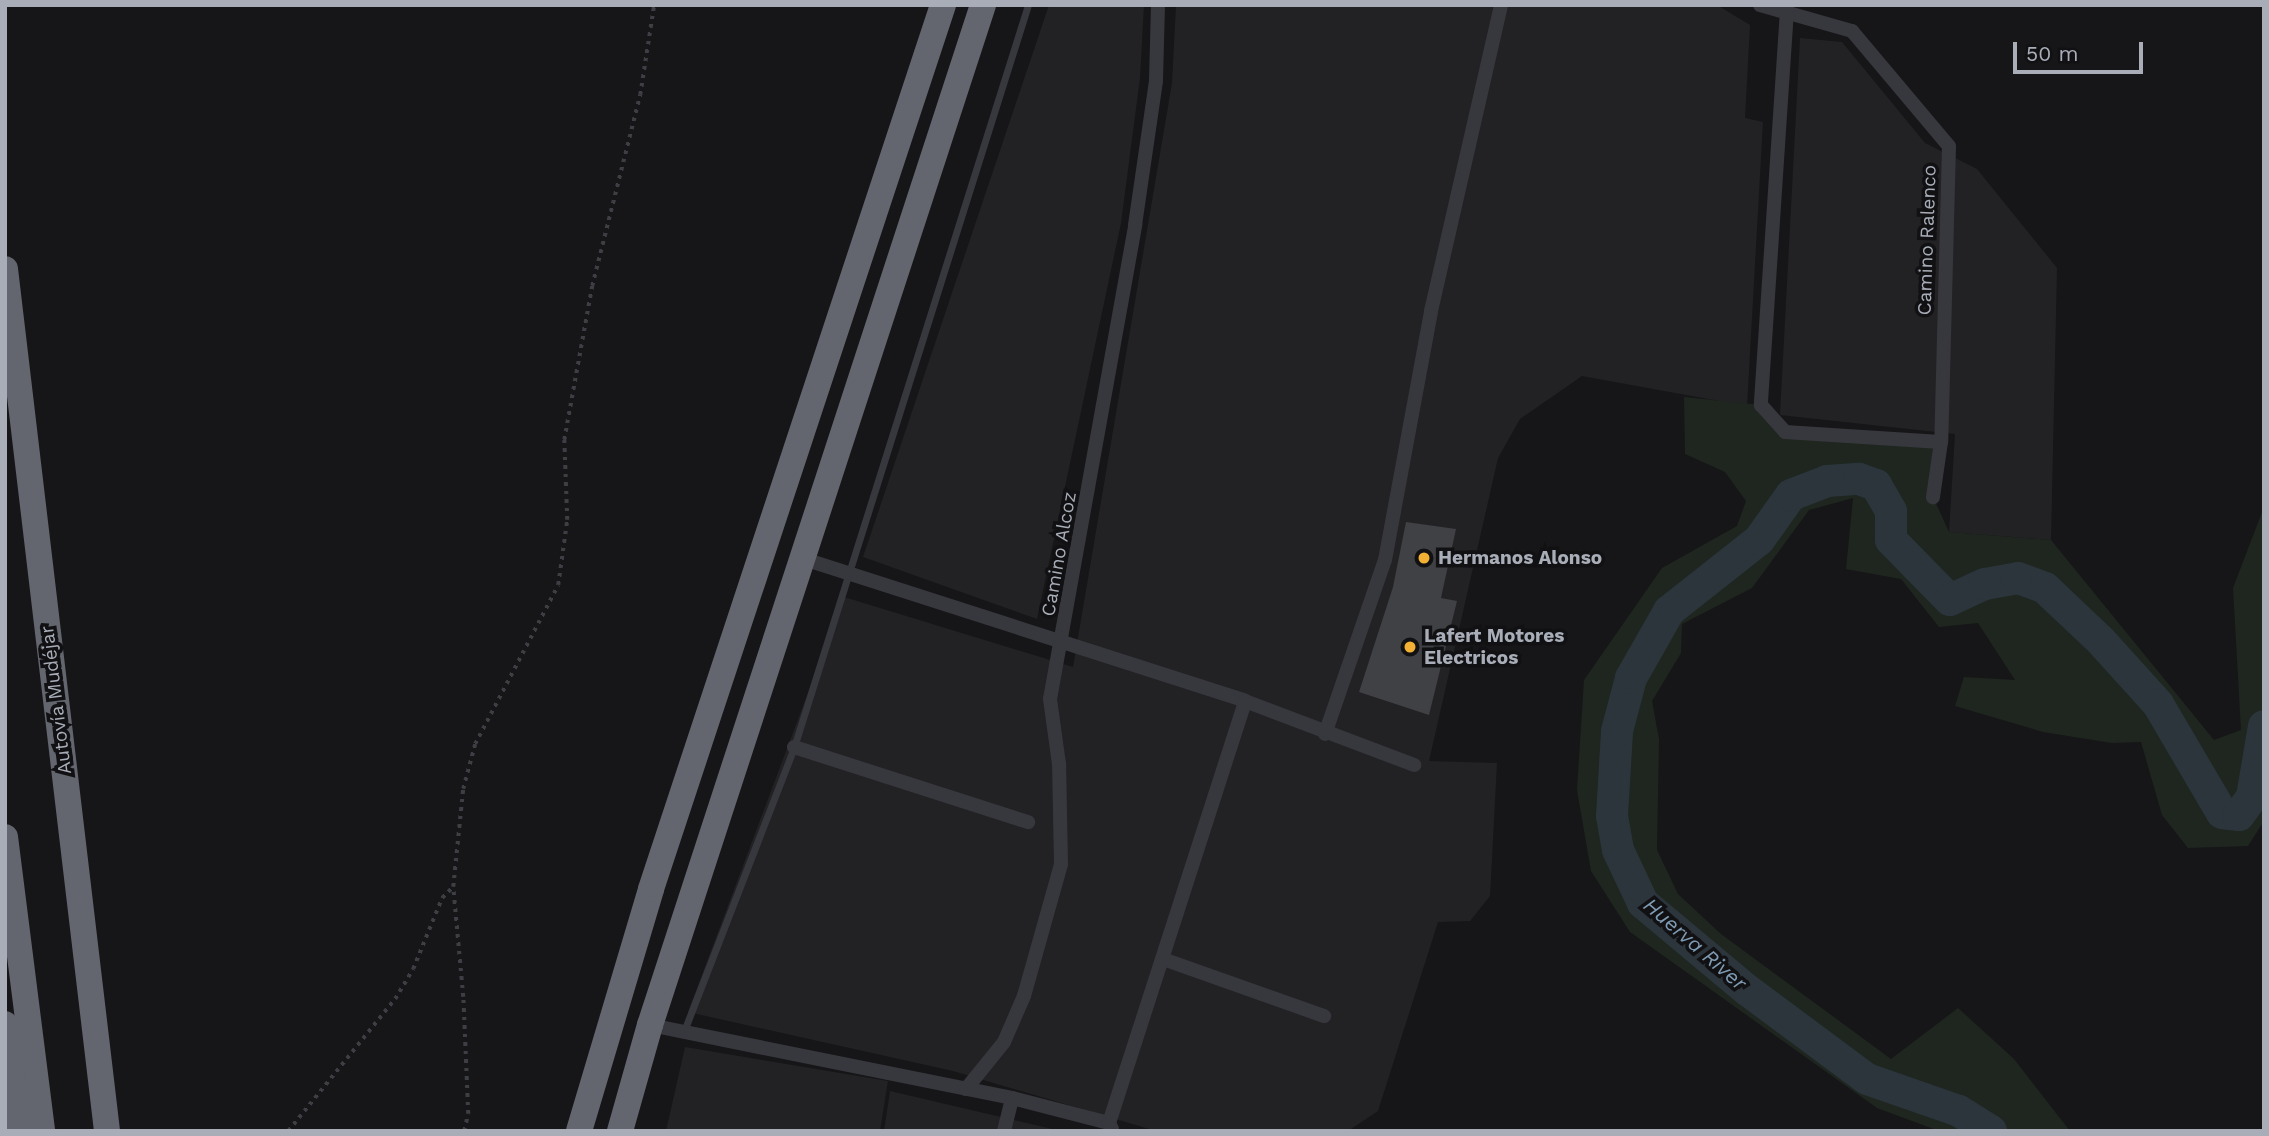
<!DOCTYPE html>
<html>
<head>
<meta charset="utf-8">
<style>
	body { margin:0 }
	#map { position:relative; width:2269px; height:1136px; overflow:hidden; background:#161618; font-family:"Work Sans",sans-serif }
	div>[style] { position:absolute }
	.built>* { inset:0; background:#222225 }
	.green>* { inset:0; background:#1e261f }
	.river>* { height:32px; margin:-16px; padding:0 16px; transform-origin:16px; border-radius:16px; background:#2c353c }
	.building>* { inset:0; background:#404145 }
	.path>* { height:3.5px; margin-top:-1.75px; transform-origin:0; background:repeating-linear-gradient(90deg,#3d3f44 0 3.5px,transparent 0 8.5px) }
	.lane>* { height:7px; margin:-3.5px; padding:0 3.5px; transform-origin:3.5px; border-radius:3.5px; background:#37383d }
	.street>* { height:14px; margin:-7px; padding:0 7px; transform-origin:7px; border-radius:7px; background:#37383d }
	.highway>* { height:26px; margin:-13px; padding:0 13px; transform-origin:13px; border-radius:13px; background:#63666e }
	.dots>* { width:19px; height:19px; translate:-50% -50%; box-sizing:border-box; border:4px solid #111113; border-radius:50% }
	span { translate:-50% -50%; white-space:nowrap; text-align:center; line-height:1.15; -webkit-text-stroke:7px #111113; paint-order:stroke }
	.street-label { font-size:19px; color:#a8adb8 }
	.poi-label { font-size:19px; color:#a8adb8; font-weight:700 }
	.left { translate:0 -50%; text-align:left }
	.water-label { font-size:21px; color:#7f9bb3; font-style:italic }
	.frame { position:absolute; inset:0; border:7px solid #a8adb8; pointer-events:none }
	.scale { position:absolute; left:2013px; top:42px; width:130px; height:32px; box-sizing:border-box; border:4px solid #a8adb8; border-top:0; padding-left:9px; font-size:21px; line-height:24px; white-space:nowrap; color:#a8adb8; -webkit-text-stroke:5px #111113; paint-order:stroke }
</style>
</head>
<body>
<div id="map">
	<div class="built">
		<i style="clip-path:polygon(1049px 5px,1144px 5px,1140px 78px,1121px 223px,1037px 619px,863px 557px)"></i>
		<i style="clip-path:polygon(1176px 5px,1717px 5px,1750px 25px,1745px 118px,1763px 122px,1747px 406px,1582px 376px,1520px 419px,1498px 458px,1429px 761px,1497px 763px,1490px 896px,1470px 921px,1438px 922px,1378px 1111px,1348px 1131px,1156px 1131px,953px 1071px,688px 1012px,844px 597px,1073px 667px,1172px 83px)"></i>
		<i style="clip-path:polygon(1800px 38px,1842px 42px,1925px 143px,1977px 169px,2057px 268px,2051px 540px,1949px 532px,1955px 434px,1780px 415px)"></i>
		<i style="clip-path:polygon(685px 1047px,888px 1081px,880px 1131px,666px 1131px)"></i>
		<i style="clip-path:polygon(890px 1091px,1061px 1131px,884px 1131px)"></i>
	</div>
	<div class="green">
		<i style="clip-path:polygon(1684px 397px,1761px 405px,1785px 432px,1941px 442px,1933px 497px,1949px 532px,2051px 540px,2214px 740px,2241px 730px,2233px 588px,2264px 507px,2264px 821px,2248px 846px,2188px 848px,2162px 815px,2141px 742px,2112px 743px,2043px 732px,1955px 706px,1964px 677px,2015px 680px,1978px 623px,1939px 627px,1901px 579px,1846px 569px,1853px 498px,1809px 510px,1752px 588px,1682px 624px,1681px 653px,1652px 701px,1659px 739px,1657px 850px,1678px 894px,1721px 934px,1891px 1059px,1958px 1008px,2014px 1059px,2070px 1131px,1939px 1131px,1877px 1108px,1630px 932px,1591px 871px,1577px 790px,1584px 680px,1662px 568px,1737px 526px,1746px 501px,1725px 472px,1685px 454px)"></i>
	</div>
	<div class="river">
		<i style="left:1991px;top:1131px;width:38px;rotate:-148deg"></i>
		<i style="left:1959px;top:1111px;width:97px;rotate:-160.8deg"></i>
		<i style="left:1867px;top:1079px;width:149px;rotate:-143.4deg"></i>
		<i style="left:1747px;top:990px;width:136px;rotate:-140.1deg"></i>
		<i style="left:1643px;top:903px;width:59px;rotate:-115.3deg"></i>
		<i style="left:1618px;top:850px;width:35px;rotate:-100deg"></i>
		<i style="left:1612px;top:816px;width:85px;rotate:-86.6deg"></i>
		<i style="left:1617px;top:731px;width:55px;rotate:-75.2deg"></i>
		<i style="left:1631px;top:678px;width:77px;rotate:-60.4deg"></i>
		<i style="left:1669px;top:611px;width:115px;rotate:-38.3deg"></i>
		<i style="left:1759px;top:540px;width:55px;rotate:-54.6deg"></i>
		<i style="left:1791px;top:495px;width:39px;rotate:-21deg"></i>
		<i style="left:1827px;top:481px;width:32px;rotate:-4deg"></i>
		<i style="left:1859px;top:479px;width:18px;rotate:19deg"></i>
		<i style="left:1876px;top:485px;width:30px;rotate:60deg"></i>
		<i style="left:1891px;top:511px;width:29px;rotate:90deg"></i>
		<i style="left:1891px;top:540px;width:84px;rotate:45.5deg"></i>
		<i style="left:1950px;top:600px;width:38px;rotate:-25deg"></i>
		<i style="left:1985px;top:584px;width:34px;rotate:-10deg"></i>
		<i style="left:2018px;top:578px;width:29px;rotate:20deg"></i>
		<i style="left:2045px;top:588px;width:77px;rotate:43.4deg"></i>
		<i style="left:2101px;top:641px;width:85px;rotate:47.9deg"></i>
		<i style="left:2158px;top:704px;width:126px;rotate:59.6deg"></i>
		<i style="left:2222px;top:813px;width:17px;rotate:7deg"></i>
		<i style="left:2239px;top:815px;width:22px;rotate:-54deg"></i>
		<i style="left:2252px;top:797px;width:72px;rotate:-80.4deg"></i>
	</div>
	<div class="building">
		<i style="clip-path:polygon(1406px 522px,1456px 529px,1441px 598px,1457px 601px,1429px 715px,1359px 692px,1393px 587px)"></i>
	</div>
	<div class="path">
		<i style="left:288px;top:1131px;width:170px;rotate:-51deg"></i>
		<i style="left:395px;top:999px;width:35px;rotate:-59deg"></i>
		<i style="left:413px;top:969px;width:77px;rotate:-67.8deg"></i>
		<i style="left:442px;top:898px;width:14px;rotate:-45deg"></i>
		<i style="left:464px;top:1131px;width:17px;rotate:-77deg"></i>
		<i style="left:468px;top:1114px;width:117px;rotate:-92.4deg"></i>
		<i style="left:463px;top:997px;width:110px;rotate:-95.2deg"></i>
		<i style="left:453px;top:887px;width:99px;rotate:-84.2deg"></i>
		<i style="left:463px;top:789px;width:47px;rotate:-75.1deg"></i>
		<i style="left:475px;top:744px;width:179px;rotate:-62.4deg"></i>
		<i style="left:558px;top:585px;width:66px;rotate:-82.1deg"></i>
		<i style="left:567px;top:520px;width:80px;rotate:-92.1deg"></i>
		<i style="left:564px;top:440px;width:157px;rotate:-79.7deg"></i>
		<i style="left:592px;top:286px;width:197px;rotate:-75.9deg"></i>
		<i style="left:640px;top:95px;width:91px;rotate:-81.2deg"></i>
	</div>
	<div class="lane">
		<i style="left:684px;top:1031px;width:305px;rotate:-68.8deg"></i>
		<i style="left:794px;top:747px;width:778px;rotate:-72.5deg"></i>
	</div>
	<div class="street">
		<i style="left:1760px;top:5px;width:96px;rotate:15.8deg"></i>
		<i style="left:1852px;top:31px;width:150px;rotate:49.9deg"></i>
		<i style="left:1949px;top:146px;width:296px;rotate:91.5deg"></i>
		<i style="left:1941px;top:442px;width:56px;rotate:98.3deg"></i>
		<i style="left:1787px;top:10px;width:396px;rotate:93.8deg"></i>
		<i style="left:1761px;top:405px;width:36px;rotate:48deg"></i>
		<i style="left:1785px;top:432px;width:156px;rotate:3.7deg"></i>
		<i style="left:804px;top:559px;width:463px;rotate:17.8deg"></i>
		<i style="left:1245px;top:701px;width:181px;rotate:20.7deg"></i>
		<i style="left:1325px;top:734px;width:184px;rotate:-71deg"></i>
		<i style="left:1385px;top:560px;width:253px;rotate:-79.5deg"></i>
		<i style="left:1431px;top:311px;width:314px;rotate:-77.1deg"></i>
		<i style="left:794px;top:747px;width:246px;rotate:17.8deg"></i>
		<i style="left:1163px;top:959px;width:171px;rotate:19.5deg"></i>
		<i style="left:650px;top:1025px;width:369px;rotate:11.4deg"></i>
		<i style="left:1012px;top:1098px;width:100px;rotate:14.5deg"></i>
		<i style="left:966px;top:1089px;width:60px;rotate:-51deg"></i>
		<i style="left:1004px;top:1042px;width:50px;rotate:-66.5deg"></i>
		<i style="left:1024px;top:996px;width:137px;rotate:-74.3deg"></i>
		<i style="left:1061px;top:864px;width:100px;rotate:-91.1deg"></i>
		<i style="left:1059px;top:764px;width:66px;rotate:-97.9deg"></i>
		<i style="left:1050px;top:699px;width:482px;rotate:-79.8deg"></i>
		<i style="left:1135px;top:225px;width:146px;rotate:-81.7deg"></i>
		<i style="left:1156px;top:81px;width:76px;rotate:-88.5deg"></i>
		<i style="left:1112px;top:1129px;width:7px;rotate:-117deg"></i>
		<i style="left:1109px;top:1123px;width:443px;rotate:-72.1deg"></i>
		<i style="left:1004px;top:1131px;width:34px;rotate:-76deg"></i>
	</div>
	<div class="highway">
		<i style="left:5px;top:269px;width:868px;rotate:83.25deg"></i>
		<i style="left:5px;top:837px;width:296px;rotate:82.8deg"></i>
		<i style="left:5px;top:1024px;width:108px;rotate:82.5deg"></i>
		<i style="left:579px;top:1131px;width:252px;rotate:-73.4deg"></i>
		<i style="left:651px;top:889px;width:931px;rotate:-71.72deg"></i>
		<i style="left:620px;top:1131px;width:110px;rotate:-74.2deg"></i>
		<i style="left:650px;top:1025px;width:1073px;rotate:-71.92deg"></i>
	</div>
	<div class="dots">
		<i style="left:1424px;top:558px;background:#f2b134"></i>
		<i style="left:1410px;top:647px;background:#f2b134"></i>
	</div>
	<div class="street-label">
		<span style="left:1927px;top:240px;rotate:-88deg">Camino Ralenco</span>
		<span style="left:1059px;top:554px;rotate:-80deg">Camino Alcoz</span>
		<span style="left:56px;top:700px;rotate:-97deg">Autovía Mudéjar</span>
	</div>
	<div class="poi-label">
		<span class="left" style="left:1438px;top:558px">Hermanos Alonso</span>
		<span class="left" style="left:1424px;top:647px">Lafert Motores<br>Electricos</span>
	</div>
	<div class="water-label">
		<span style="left:1695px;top:944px;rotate:41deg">Huerva River</span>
	</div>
	<div class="frame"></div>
	<div class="scale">50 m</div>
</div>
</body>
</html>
